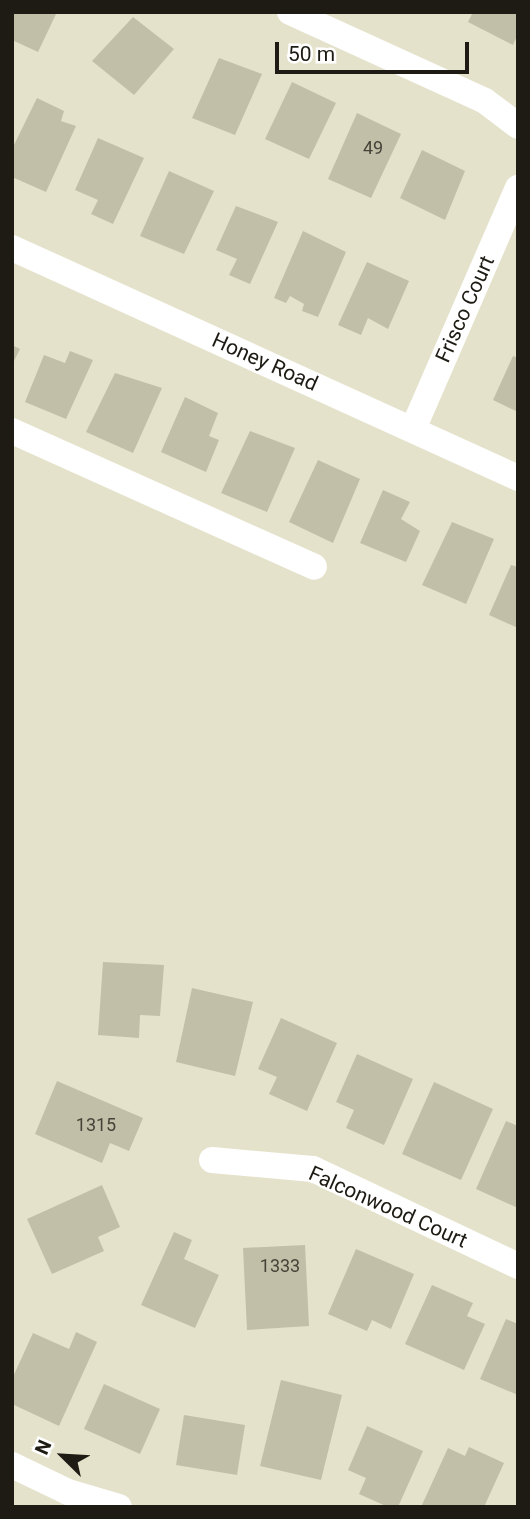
<!DOCTYPE html>
<html>
<head>
<meta charset="utf-8">
<style>
	body { margin:0 }
	#map { position:relative; width:530px; height:1519px; overflow:hidden; background:#e5e2cb; font-family:Roboto,sans-serif }
	div>[style] { position:absolute }
	.building>* { inset:0; background:#c2bfa9 }
	.minor>* { height:26px; margin:-13px; padding:0 13px; transform-origin:13px; border-radius:13px; background:#fff }
	span { translate:-50% -50%; white-space:nowrap; text-align:center; line-height:1.15; -webkit-text-stroke:5px #fff; paint-order:stroke }
	.number-label { font-size:18px; color:#464438 }
	.number-label span { -webkit-text-stroke-width:0 }
	.street-label { font-size:21px; color:#1d1b13 }
	.frame { position:absolute; inset:0; border:14px solid #1d1b13; pointer-events:none }
	.north { position:absolute; left:28px; top:1421px; width:70px; height:70px; -webkit-text-stroke:5px #fff; paint-order:stroke; rotate:294deg; font-size:19px; font-weight:700; line-height:28px; text-align:center; color:#1d1b13 }
	.north::after { content:''; display:block; margin:auto; width:24px; height:32px; background:#1d1b13; clip-path:polygon(50% 0,100% 100%,50% 72%,0 100%) }
	.scale { position:absolute; left:275px; top:42px; width:194px; height:32px; box-sizing:border-box; border:4px solid #1d1b13; border-top:0; padding-left:9px; font-size:21px; line-height:24px; white-space:nowrap; color:#1d1b13; -webkit-text-stroke:5px #fff; paint-order:stroke }
</style>
</head>
<body>
<div id="map">
	<div class="building">
		<i style="clip-path:polygon(12px 12px,57px 12px,38px 52px,12px 40px)"></i>
		<i style="clip-path:polygon(473px 12px,518px 12px,518px 34px,513px 45px,468px 22px)"></i>
		<i style="clip-path:polygon(133px 17px,174px 49px,134px 95px,92px 61px)"></i>
		<i style="clip-path:polygon(219px 58px,262px 74px,235px 135px,192px 118px)"></i>
		<i style="clip-path:polygon(292px 82px,336px 103px,309px 159px,265px 139px)"></i>
		<i style="clip-path:polygon(37px 98px,64px 111px,61px 121px,76px 126px,46px 192px,12px 177px,12px 149px)"></i>
		<i style="clip-path:polygon(357px 113px,401px 134px,371px 198px,328px 179px)"></i>
		<i style="clip-path:polygon(98px 138px,144px 158px,113px 224px,91px 214px,98px 200px,75px 190px)"></i>
		<i style="clip-path:polygon(422px 150px,465px 171px,445px 220px,400px 198px)"></i>
		<i style="clip-path:polygon(169px 171px,214px 191px,184px 254px,140px 236px)"></i>
		<i style="clip-path:polygon(236px 206px,278px 222px,250px 284px,229px 275px,237px 259px,216px 250px)"></i>
		<i style="clip-path:polygon(303px 231px,346px 252px,318px 317px,302px 311px,304px 304px,290px 296px,286px 303px,274px 298px)"></i>
		<i style="clip-path:polygon(367px 262px,409px 281px,388px 329px,368px 318px,361px 335px,338px 325px)"></i>
		<i style="clip-path:polygon(12px 345px,20px 349px,12px 365px)"></i>
		<i style="clip-path:polygon(70px 351px,93px 360px,66px 419px,25px 402px,44px 355px,65px 363px)"></i>
		<i style="clip-path:polygon(513px 356px,518px 358px,518px 412px,493px 400px)"></i>
		<i style="clip-path:polygon(115px 373px,162px 388px,133px 453px,86px 432px)"></i>
		<i style="clip-path:polygon(185px 397px,218px 413px,209px 436px,219px 440px,206px 472px,161px 452px)"></i>
		<i style="clip-path:polygon(250px 431px,295px 448px,267px 512px,221px 493px)"></i>
		<i style="clip-path:polygon(318px 460px,360px 479px,333px 543px,289px 522px)"></i>
		<i style="clip-path:polygon(383px 490px,410px 502px,401px 519px,420px 531px,406px 562px,360px 543px)"></i>
		<i style="clip-path:polygon(452px 522px,494px 539px,466px 604px,422px 585px)"></i>
		<i style="clip-path:polygon(511px 565px,518px 567px,518px 628px,489px 615px)"></i>
		<i style="clip-path:polygon(103px 962px,164px 965px,160px 1016px,140px 1015px,139px 1038px,98px 1035px)"></i>
		<i style="clip-path:polygon(192px 988px,253px 1002px,235px 1076px,176px 1062px)"></i>
		<i style="clip-path:polygon(281px 1018px,337px 1043px,307px 1111px,269px 1094px,277px 1077px,258px 1069px)"></i>
		<i style="clip-path:polygon(357px 1054px,413px 1079px,384px 1145px,346px 1128px,354px 1110px,336px 1102px)"></i>
		<i style="clip-path:polygon(57px 1081px,143px 1118px,129px 1151px,110px 1143px,102px 1163px,35px 1134px)"></i>
		<i style="clip-path:polygon(434px 1082px,493px 1109px,461px 1180px,402px 1154px)"></i>
		<i style="clip-path:polygon(506px 1121px,518px 1126px,518px 1208px,476px 1189px)"></i>
		<i style="clip-path:polygon(102px 1185px,120px 1227px,98px 1237px,104px 1251px,52px 1274px,27px 1219px)"></i>
		<i style="clip-path:polygon(174px 1232px,192px 1240px,184px 1259px,219px 1275px,195px 1328px,141px 1305px)"></i>
		<i style="clip-path:polygon(305px 1245px,309px 1326px,247px 1330px,243px 1248px)"></i>
		<i style="clip-path:polygon(356px 1249px,414px 1274px,391px 1329px,372px 1320px,367px 1331px,328px 1314px)"></i>
		<i style="clip-path:polygon(432px 1285px,473px 1303px,467px 1316px,485px 1324px,464px 1370px,405px 1344px)"></i>
		<i style="clip-path:polygon(506px 1319px,518px 1324px,518px 1395px,480px 1379px)"></i>
		<i style="clip-path:polygon(76px 1332px,97px 1342px,59px 1426px,12px 1404px,12px 1379px,33px 1333px,69px 1349px)"></i>
		<i style="clip-path:polygon(281px 1380px,342px 1395px,321px 1480px,260px 1466px)"></i>
		<i style="clip-path:polygon(104px 1384px,160px 1409px,140px 1454px,84px 1429px)"></i>
		<i style="clip-path:polygon(184px 1415px,245px 1425px,237px 1475px,176px 1465px)"></i>
		<i style="clip-path:polygon(367px 1426px,423px 1451px,398px 1507px,388px 1507px,359px 1494px,366px 1478px,348px 1470px)"></i>
		<i style="clip-path:polygon(469px 1447px,504px 1463px,484px 1507px,421px 1507px,448px 1448px,465px 1456px)"></i>
	</div>
	<div class="minor">
		<i style="left:290px;top:12px;width:214px;rotate:24.5deg"></i>
		<i style="left:485px;top:101px;width:41px;rotate:37.1deg"></i>
		<i style="left:12px;top:248px;width:556px;rotate:24.44deg"></i>
		<i style="left:413px;top:429px;width:263px;rotate:-66.5deg"></i>
		<i style="left:12px;top:431px;width:331px;rotate:24.2deg"></i>
		<i style="left:212px;top:1160px;width:101px;rotate:5.1deg"></i>
		<i style="left:313px;top:1169px;width:227px;rotate:25.3deg"></i>
		<i style="left:12px;top:1465px;width:62px;rotate:25.7deg"></i>
		<i style="left:68px;top:1492px;width:53px;rotate:16.4deg"></i>
	</div>
	<div class="number-label">
		<span style="left:373px;top:148px">49</span>
		<span style="left:96px;top:1125px">1315</span>
		<span style="left:280px;top:1266px">1333</span>
	</div>
	<div class="street-label">
		<span style="left:465px;top:309px;rotate:-66deg">Frisco Court</span>
		<span style="left:265px;top:362px;rotate:24deg">Honey Road</span>
		<span style="left:388px;top:1207px;rotate:24deg">Falconwood Court</span>
	</div>
	<div class="frame"></div>
	<div class="north">N</div>
	<div class="scale">50 m</div>
</div>
</body>
</html>
